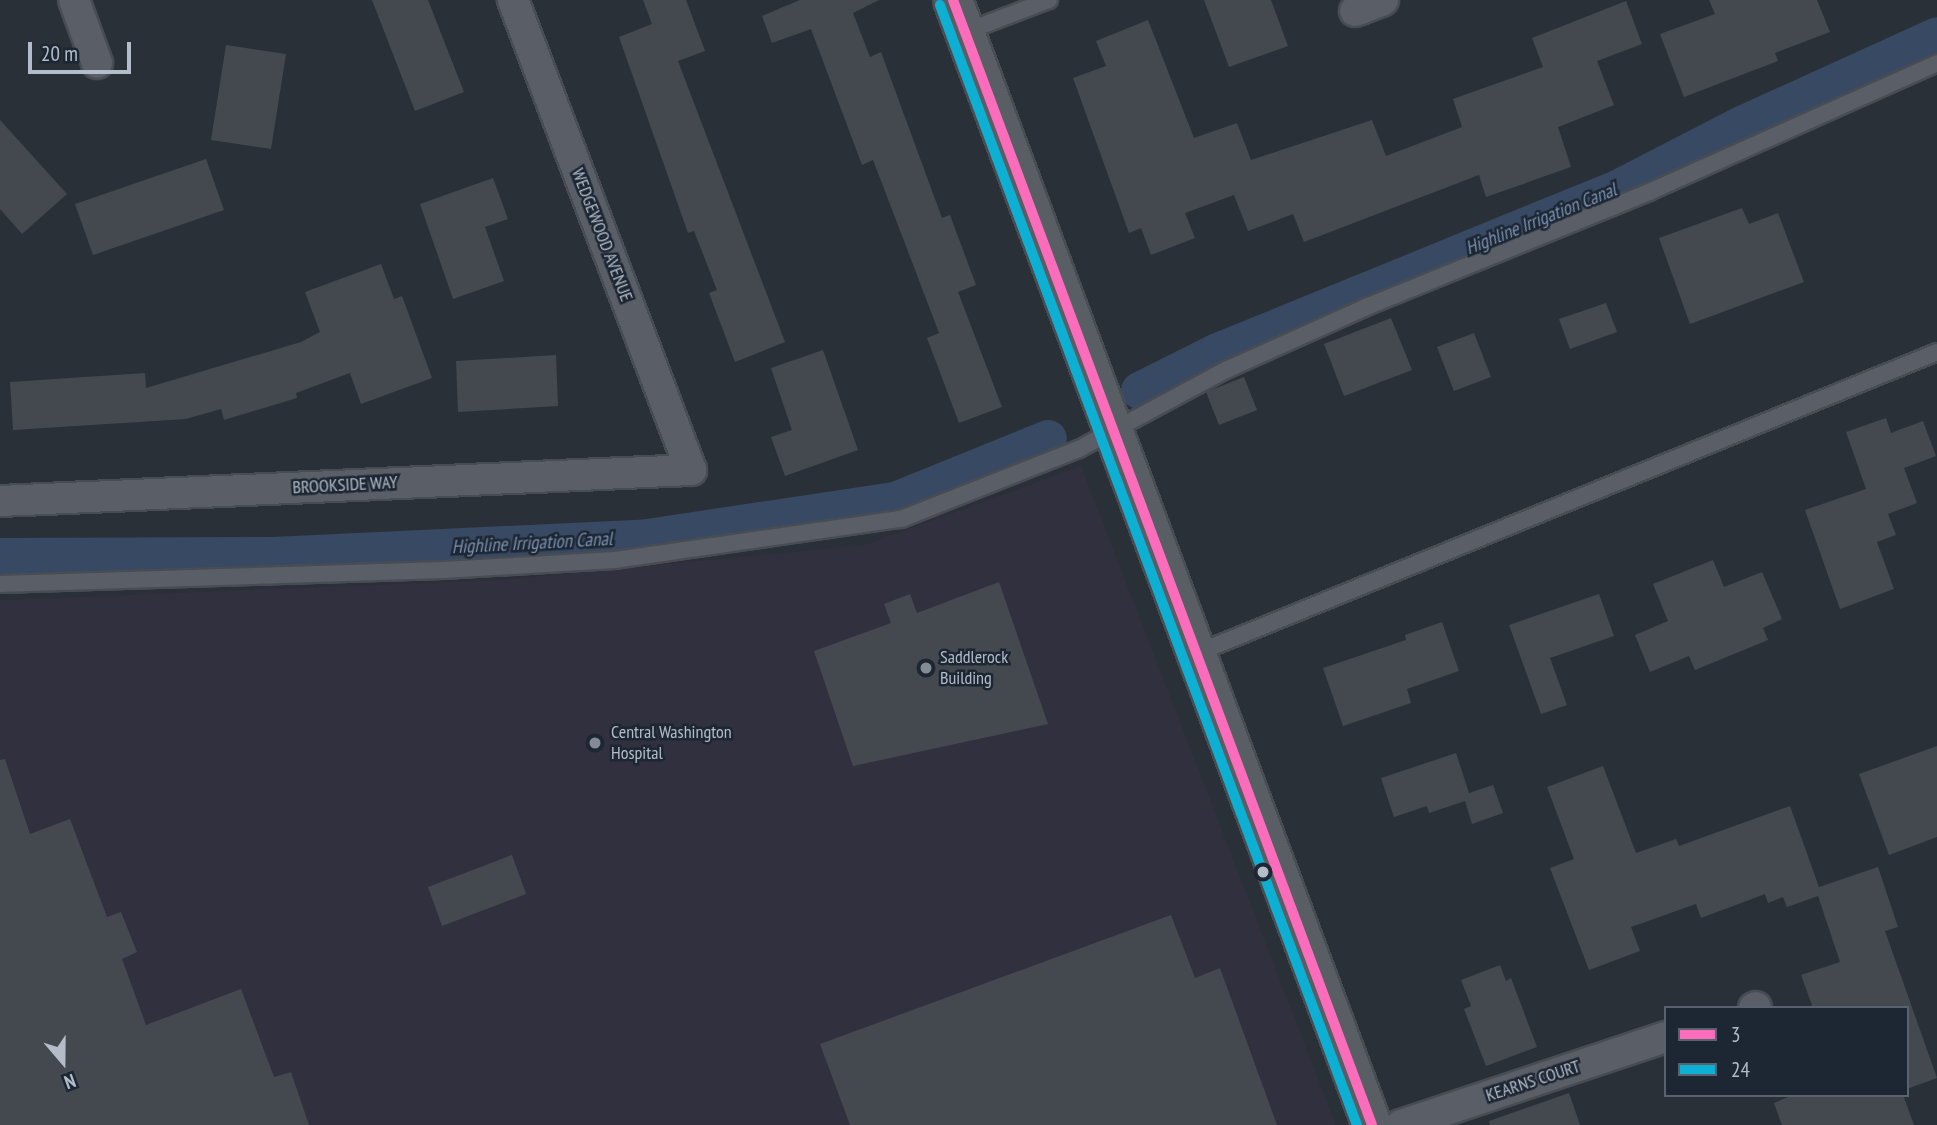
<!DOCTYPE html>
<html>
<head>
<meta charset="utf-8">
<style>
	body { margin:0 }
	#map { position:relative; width:1937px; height:1125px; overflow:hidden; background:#2a3038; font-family:"PT Sans Narrow",sans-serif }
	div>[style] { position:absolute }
	.medical>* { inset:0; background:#31303e }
	.canal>* { height:37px; margin:-18.5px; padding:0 18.5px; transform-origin:18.5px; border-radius:18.5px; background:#384963 }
	.building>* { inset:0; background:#444950 }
	.roads { filter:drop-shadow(2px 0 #484c53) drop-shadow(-2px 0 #484c53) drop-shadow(0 2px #484c53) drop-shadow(0 -2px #484c53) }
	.lane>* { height:16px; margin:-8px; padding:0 8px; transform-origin:8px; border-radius:8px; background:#5a5e66 }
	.street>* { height:30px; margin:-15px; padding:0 15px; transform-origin:15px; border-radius:15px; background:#5a5e66 }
	.secondary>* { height:38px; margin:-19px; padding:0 19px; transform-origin:19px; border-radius:19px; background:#595d64 }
	.bus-1>* { height:10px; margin:-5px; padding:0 5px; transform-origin:5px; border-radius:5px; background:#fb6dba }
	.bus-2>* { height:10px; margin:-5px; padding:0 5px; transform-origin:5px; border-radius:5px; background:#0dafd3 }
	.dots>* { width:19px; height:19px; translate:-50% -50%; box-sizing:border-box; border:4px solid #1d2633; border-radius:50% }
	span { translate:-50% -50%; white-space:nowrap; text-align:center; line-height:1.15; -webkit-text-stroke:5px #1d2633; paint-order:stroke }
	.street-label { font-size:18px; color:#b4bcc9 }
	.poi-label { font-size:18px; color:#b4bcc9 }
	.left { translate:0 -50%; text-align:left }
	.water-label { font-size:19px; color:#7c92b1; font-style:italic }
	.legend { position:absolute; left:1664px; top:1006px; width:245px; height:91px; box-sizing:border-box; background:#1d2633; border:2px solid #59626f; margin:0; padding:9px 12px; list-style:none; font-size:21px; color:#b4bcc9 }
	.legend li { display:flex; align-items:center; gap:14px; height:35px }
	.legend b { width:35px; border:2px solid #59626f }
	.north { position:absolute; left:28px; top:1027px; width:70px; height:70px; -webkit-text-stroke:5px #1d2633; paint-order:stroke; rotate:160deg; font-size:19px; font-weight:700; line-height:28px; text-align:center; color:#b4bcc9 }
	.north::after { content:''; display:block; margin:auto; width:24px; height:32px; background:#b4bcc9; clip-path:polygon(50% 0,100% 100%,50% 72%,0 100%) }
	.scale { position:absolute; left:28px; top:42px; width:103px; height:32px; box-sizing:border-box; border:4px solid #b4bcc9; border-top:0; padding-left:9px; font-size:21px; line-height:24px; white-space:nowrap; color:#b4bcc9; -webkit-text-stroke:5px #1d2633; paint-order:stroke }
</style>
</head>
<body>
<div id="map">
	<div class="medical">
		<i style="clip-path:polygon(1081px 466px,1336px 1125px,0 1125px,0 600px,499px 580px,865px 545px)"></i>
	</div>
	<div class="canal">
		<i style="left:1139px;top:390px;width:85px;rotate:-26.6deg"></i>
		<i style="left:1215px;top:352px;width:436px;rotate:-22.2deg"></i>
		<i style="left:1619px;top:187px;width:137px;rotate:-27.3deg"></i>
		<i style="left:1741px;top:124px;width:215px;rotate:-24.4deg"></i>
		<i style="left:0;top:556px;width:273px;rotate:-0.2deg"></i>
		<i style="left:273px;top:555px;width:367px;rotate:-2.7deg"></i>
		<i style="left:640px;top:538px;width:258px;rotate:-8.5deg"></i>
		<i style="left:895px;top:500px;width:165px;rotate:-22.1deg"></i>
	</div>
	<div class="building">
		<i style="clip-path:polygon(372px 0,428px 0,464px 92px,415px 111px)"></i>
		<i style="clip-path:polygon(643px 0,686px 0,705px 51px,678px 61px,785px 342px,735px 362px,709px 293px,717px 290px,694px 231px,688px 233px,619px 37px,652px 24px)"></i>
		<i style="clip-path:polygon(800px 0,879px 0,853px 13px,870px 57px,881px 52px,942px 218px,950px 215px,976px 285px,958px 292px,1002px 407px,959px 423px,927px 338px,939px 333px,909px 254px,873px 160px,862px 165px,811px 29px,772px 43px,762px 16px)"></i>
		<i style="clip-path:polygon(1204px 0,1271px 0,1288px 46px,1229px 67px)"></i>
		<i style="clip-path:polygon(1709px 0,1817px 0,1830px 32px,1775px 53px,1778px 61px,1684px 97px,1660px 34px,1715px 14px)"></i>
		<i style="clip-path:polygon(1626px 1px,1642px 44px,1597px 61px,1614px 105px,1558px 127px,1571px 167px,1486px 197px,1479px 175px,1304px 242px,1293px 214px,1248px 231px,1234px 195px,1185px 213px,1195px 238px,1151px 255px,1141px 228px,1129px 233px,1073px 78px,1106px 66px,1096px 41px,1148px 20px,1194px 138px,1237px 123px,1251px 160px,1372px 120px,1386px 156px,1462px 127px,1453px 99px,1543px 67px,1532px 38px)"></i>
		<i style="clip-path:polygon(226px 45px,286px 54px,271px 149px,211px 140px)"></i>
		<i style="clip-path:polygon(0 120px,67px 194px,22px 234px,0 209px)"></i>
		<i style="clip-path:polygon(206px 159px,224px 210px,93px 255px,75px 204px)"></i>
		<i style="clip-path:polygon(493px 178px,508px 219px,485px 227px,504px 281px,453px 299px,420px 204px)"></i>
		<i style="clip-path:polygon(1742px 208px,1749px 224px,1778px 213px,1804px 282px,1690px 324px,1659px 238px)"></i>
		<i style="clip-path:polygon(381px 264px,394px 299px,402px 296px,432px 378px,361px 404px,350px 373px,296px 393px,297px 398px,224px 420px,221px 409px,186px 419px,13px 430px,10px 382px,145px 373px,146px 388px,301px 342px,320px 332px,305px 292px)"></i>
		<i style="clip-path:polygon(1606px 303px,1617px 332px,1570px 349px,1559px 319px)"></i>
		<i style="clip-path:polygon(1391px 318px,1412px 370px,1344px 396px,1324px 344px)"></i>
		<i style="clip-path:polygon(1474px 333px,1491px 377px,1454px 391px,1437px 347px)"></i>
		<i style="clip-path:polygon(823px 350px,858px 450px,785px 476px,771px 437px,792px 430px,771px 368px)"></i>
		<i style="clip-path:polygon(556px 355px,558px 406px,458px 412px,456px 361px)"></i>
		<i style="clip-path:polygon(1244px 377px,1257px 410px,1219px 425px,1206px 392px)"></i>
		<i style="clip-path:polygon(1886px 418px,1891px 433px,1923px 421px,1936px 456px,1904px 468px,1917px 503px,1888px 514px,1896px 535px,1877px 542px,1894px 589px,1840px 609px,1805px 510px,1866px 489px,1846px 432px)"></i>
		<i style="clip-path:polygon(1713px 560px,1724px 587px,1762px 572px,1782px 619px,1763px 628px,1768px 640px,1695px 670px,1689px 656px,1650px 672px,1635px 635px,1668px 621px,1653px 584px)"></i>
		<i style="clip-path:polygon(999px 582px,1048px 724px,853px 766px,814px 651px,891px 623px,884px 604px,910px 594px,917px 613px)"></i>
		<i style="clip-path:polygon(1599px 594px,1614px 636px,1550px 658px,1567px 705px,1541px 714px,1509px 625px)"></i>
		<i style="clip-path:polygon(1442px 622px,1459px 671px,1407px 689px,1411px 703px,1343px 726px,1323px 668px,1406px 640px,1405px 635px)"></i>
		<i style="clip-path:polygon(1937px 746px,1937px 837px,1889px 855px,1859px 774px)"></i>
		<i style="clip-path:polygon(1456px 753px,1469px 793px,1493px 785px,1503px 813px,1472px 824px,1465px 801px,1429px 813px,1427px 806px,1394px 817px,1381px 778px)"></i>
		<i style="clip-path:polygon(5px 759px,30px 834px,70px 819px,107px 917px,121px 912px,137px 952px,122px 959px,146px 1025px,241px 989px,274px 1077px,291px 1072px,309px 1125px,0 1125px,0 760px)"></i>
		<i style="clip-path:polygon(1603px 766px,1636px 853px,1676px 839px,1679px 846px,1790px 806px,1819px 887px,1878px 867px,1898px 927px,1885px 931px,1937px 1078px,1907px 1089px,1907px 1008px,1813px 1008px,1801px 975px,1840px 962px,1818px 896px,1787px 907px,1783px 897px,1768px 903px,1765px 894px,1701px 918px,1696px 904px,1631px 927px,1640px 951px,1589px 970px,1550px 868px,1574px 859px,1547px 787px)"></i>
		<i style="clip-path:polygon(512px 855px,526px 894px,442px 926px,428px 887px)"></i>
		<i style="clip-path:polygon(1171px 915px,1195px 978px,1220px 968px,1277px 1125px,850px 1125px,820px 1044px)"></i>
		<i style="clip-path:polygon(1500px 965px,1506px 981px,1511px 978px,1537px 1047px,1486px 1066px,1464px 1009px,1471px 1006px,1461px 980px)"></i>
		<i style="clip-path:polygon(1569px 1093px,1580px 1125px,1490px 1125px,1489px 1121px)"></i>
		<i style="clip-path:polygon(1793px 1095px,1903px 1095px,1914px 1125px,1782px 1125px,1774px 1103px)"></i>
	</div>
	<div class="roads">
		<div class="lane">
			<i style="left:965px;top:32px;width:90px;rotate:-20.9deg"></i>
			<i style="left:0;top:584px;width:443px;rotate:-1.8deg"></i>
			<i style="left:443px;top:570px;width:172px;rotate:-3.3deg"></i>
			<i style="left:615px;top:560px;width:289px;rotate:-8.2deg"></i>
			<i style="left:901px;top:519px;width:191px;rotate:-21.5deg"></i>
			<i style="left:1079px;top:449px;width:167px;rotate:-28.3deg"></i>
			<i style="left:1226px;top:370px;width:154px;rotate:-24.2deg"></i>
			<i style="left:1366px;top:307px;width:305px;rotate:-22.1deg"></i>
			<i style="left:1649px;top:192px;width:316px;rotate:-24.1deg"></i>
			<i style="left:1197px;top:653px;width:799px;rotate:-22.13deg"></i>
		</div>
		<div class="street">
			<i style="left:74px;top:0;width:67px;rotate:69.9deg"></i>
			<i style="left:1355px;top:11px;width:30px;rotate:-21deg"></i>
			<i style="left:0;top:501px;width:692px;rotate:-2.57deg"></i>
			<i style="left:691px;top:470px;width:503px;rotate:-110.74deg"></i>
			<i style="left:1754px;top:1008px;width:2px;rotate:-27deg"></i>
			<i style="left:1401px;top:1125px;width:279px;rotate:-18.4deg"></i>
		</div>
		<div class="secondary">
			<i style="left:953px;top:0;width:1200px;rotate:69.57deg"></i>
		</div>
	</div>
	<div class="bus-1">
		<i style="left:953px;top:0;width:1200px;rotate:69.57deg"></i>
	</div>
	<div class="bus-2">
		<i style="left:940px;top:5px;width:1195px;rotate:69.58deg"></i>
	</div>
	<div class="dots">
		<i style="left:926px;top:668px;background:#848b96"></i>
		<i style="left:595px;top:743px;background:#848b96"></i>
		<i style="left:1263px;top:872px;background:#b4bcc9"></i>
	</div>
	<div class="street-label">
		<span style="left:602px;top:235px;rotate:69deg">WEDGEWOOD AVENUE</span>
		<span style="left:345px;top:485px;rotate:-3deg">BROOKSIDE WAY</span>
		<span style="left:1533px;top:1081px;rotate:-18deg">KEARNS COURT</span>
	</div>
	<div class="poi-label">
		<span class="left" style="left:940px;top:668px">Saddlerock<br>Building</span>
		<span class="left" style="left:611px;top:743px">Central Washington<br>Hospital</span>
	</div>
	<div class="water-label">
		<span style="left:1541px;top:219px;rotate:-22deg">Highline Irrigation Canal</span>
		<span style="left:532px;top:543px;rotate:-3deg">Highline Irrigation Canal</span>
	</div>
	<ul class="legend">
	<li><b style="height:9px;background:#fb6dba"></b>3</li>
	<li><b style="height:9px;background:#0dafd3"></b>24</li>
	</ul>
	<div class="north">N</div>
	<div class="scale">20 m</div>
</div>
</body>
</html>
